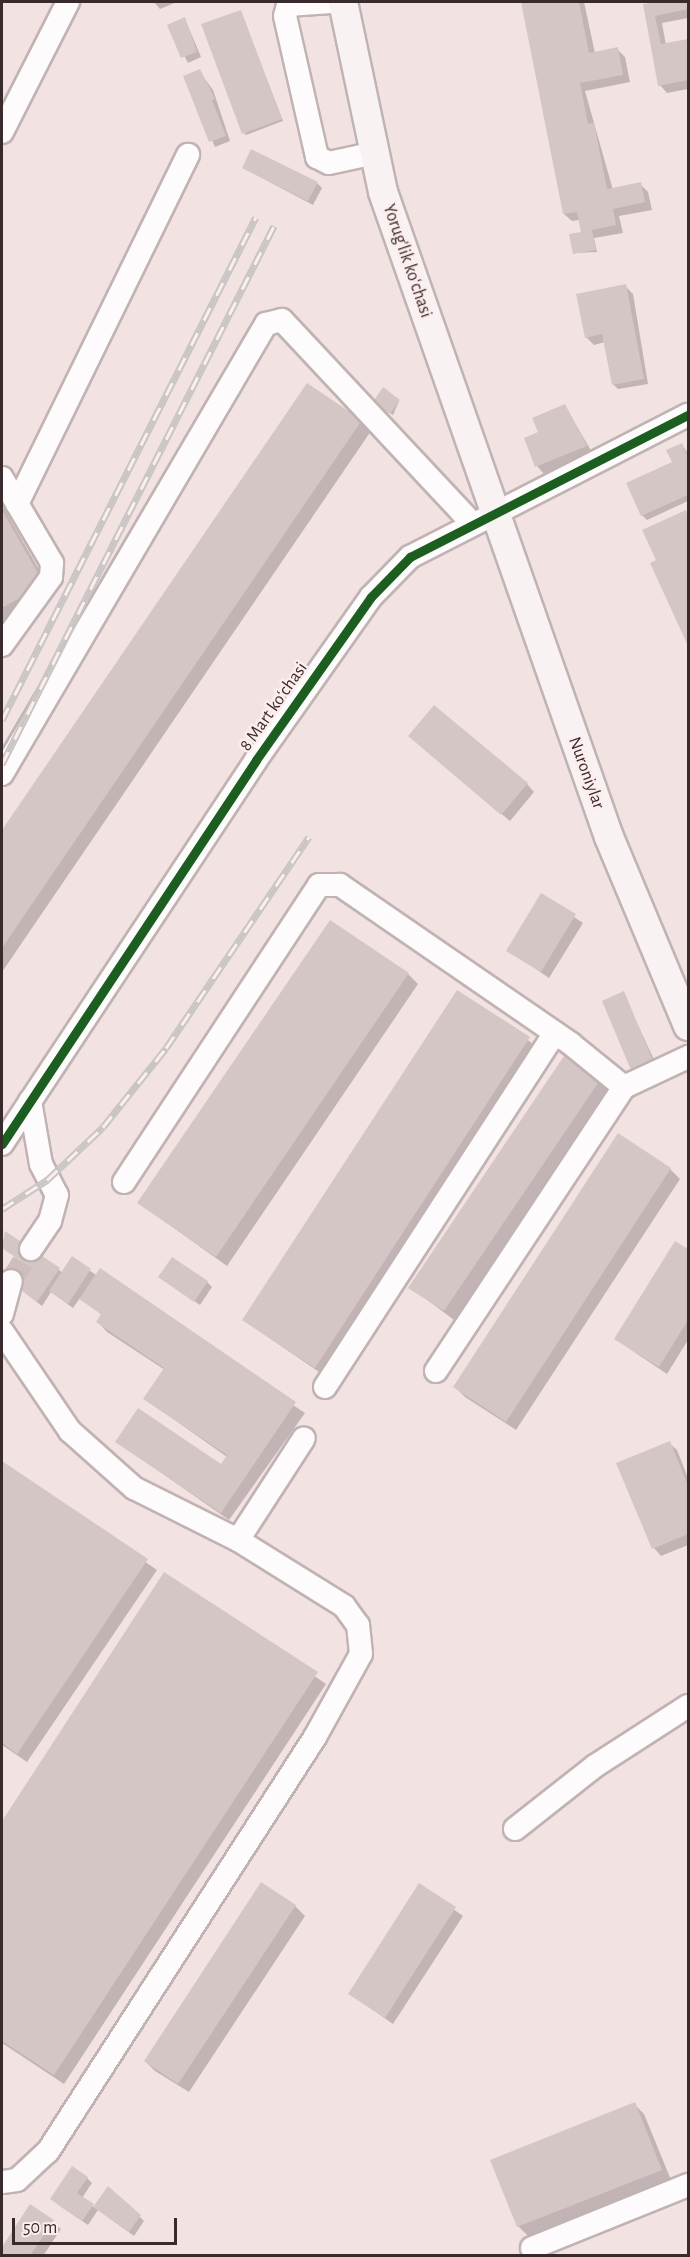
<!DOCTYPE html>
<html>
<head>
<meta charset="utf-8">
<style>
	body { margin:0 }
	#map { position:relative; width:690px; height:2257px; overflow:hidden; background:#f3e2e2; font-family:"Alegreya Sans",sans-serif }
	div>[style] { position:absolute }
	.shadow>* { inset:0; background:#0003 }
	.building>* { inset:0; background:#d5c6c6 }
	.minor-tunnel>* { height:22px; margin-top:-11px; transform-origin:0; background:repeating-linear-gradient(90deg,#cebdbd 0 22px,transparent 0 33px) }
	.roads { filter:drop-shadow(2px 0 #c1b3b3) drop-shadow(-2px 0 #c1b3b3) drop-shadow(0 2px #c1b3b3) drop-shadow(0 -2px #c1b3b3) }
	.minor>* { height:22px; margin:-11px; padding:0 11px; transform-origin:11px; border-radius:11px; background:#fdfbfb }
	.major>* { height:28px; margin:-14px; padding:0 14px; transform-origin:14px; border-radius:14px; background:#f8f2f2 }
	.rail>* { height:7px; margin-top:-3.5px; transform-origin:0; background:repeating-linear-gradient(90deg,#fdeded 0 14px,#c9c5c5 0 28px); box-sizing:border-box; border-block:2px solid #c9c5c5 }
	.cycleway>* { height:9px; margin:-4.5px; padding:0 4.5px; transform-origin:4.5px; border-radius:4.5px; background:#1b5e20 }
	span { translate:-50% -50%; white-space:nowrap; text-align:center; line-height:1.15; -webkit-text-stroke:5px #fdeded; paint-order:stroke }
	.street-label { font-size:18px; color:#392a2b }
	.frame { position:absolute; inset:0; border:3px solid #392a2b; pointer-events:none }
	.scale { position:absolute; left:12px; top:2218px; width:165px; height:27px; box-sizing:border-box; border:3px solid #392a2b; border-top:0; padding-left:8px; font-size:18px; line-height:21px; white-space:nowrap; color:#392a2b; -webkit-text-stroke:4px #fdeded; paint-order:stroke }
</style>
</head>
<body>
<div id="map">
	<div class="shadow">
		<i style="clip-path:polygon(154px 2px,177px 2px,160px 9px)"></i>
		<i style="clip-path:polygon(522px 2px,584px 2px,595px 53px,617px 49px,625px 57px,630px 82px,585px 91px,613px 190px,640px 184px,648px 192px,652px 210px,619px 216px,623px 233px,594px 238px,597px 252px,574px 253px,583px 233px,580px 220px,572px 221px,564px 214px)"></i>
		<i style="clip-path:polygon(666px 2px,688px 2px,688px 18px,662px 23px,666px 45px,688px 40px,688px 89px,667px 93px,660px 85px,644px 6px)"></i>
		<i style="clip-path:polygon(240px 11px,283px 121px,246px 135px,244px 133px)"></i>
		<i style="clip-path:polygon(185px 19px,201px 57px,188px 63px,169px 26px)"></i>
		<i style="clip-path:polygon(199px 71px,213px 90px,230px 141px,215px 147px,185px 77px)"></i>
		<i style="clip-path:polygon(243px 168px,317px 183px,322px 188px,313px 205px)"></i>
		<i style="clip-path:polygon(625px 286px,633px 294px,648px 384px,618px 389px,613px 384px,605px 342px,594px 345px,586px 337px)"></i>
		<i style="clip-path:polygon(307px 385px,371px 431px,2px 972px,2px 832px)"></i>
		<i style="clip-path:polygon(399px 401px,393px 415px,377px 404px)"></i>
		<i style="clip-path:polygon(565px 406px,593px 454px,544px 474px,537px 466px,526px 439px,540px 433px)"></i>
		<i style="clip-path:polygon(682px 445px,688px 453px,688px 501px,647px 520px,642px 515px)"></i>
		<i style="clip-path:polygon(2px 505px,53px 594px,2px 623px)"></i>
		<i style="clip-path:polygon(685px 512px,688px 515px,688px 640px,659px 561px)"></i>
		<i style="clip-path:polygon(417px 743px,527px 784px,534px 792px,510px 821px)"></i>
		<i style="clip-path:polygon(541px 895px,583px 923px,549px 978px,508px 950px)"></i>
		<i style="clip-path:polygon(408px 974px,418px 984px,227px 1266px,139px 1203px)"></i>
		<i style="clip-path:polygon(458px 992px,539px 1048px,325px 1376px,243px 1320px)"></i>
		<i style="clip-path:polygon(623px 993px,657px 1066px,637px 1074px,632px 1069px)"></i>
		<i style="clip-path:polygon(567px 1055px,611px 1088px,454px 1320px,410px 1287px)"></i>
		<i style="clip-path:polygon(670px 1169px,680px 1179px,516px 1430px,465px 1397px,455px 1387px)"></i>
		<i style="clip-path:polygon(5px 1233px,63px 1273px,72px 1259px,305px 1413px,229px 1520px,117px 1442px,221px 1466px,227px 1457px,145px 1399px,165px 1370px,107px 1332px,98px 1322px,102px 1315px,80px 1298px,73px 1308px,51px 1292px,42px 1306px,15px 1285px,22px 1261px,2px 1247px)"></i>
		<i style="clip-path:polygon(675px 1243px,688px 1251px,688px 1340px,667px 1374px,615px 1339px)"></i>
		<i style="clip-path:polygon(160px 1277px,207px 1282px,212px 1287px,200px 1305px)"></i>
		<i style="clip-path:polygon(669px 1443px,677px 1450px,688px 1478px,688px 1545px,661px 1556px,654px 1548px)"></i>
		<i style="clip-path:polygon(2px 1463px,157px 1570px,27px 1762px,2px 1745px)"></i>
		<i style="clip-path:polygon(165px 1574px,326px 1684px,64px 2084px,2px 2043px,2px 1823px)"></i>
		<i style="clip-path:polygon(419px 1885px,463px 1916px,393px 2024px,350px 1994px)"></i>
		<i style="clip-path:polygon(295px 1906px,305px 1916px,189px 2092px,155px 2071px,145px 2061px)"></i>
		<i style="clip-path:polygon(634px 2104px,644px 2114px,671px 2180px,528px 2236px,518px 2226px)"></i>
		<i style="clip-path:polygon(87px 2178px,92px 2183px,82px 2198px,95px 2208px,139px 2216px,144px 2221px,134px 2236px,98px 2210px,88px 2225px,57px 2204px)"></i>
		<i style="clip-path:polygon(30px 2206px,61px 2229px,43px 2256px,2px 2256px)"></i>
	</div>
	<div class="building">
		<i style="clip-path:polygon(521px 2px,579px 2px,589px 53px,618px 47px,623px 75px,580px 83px,588px 124px,594px 123px,607px 189px,641px 182px,645px 202px,613px 209px,616px 225px,592px 230px,596px 250px,573px 254px,569px 234px,581px 232px,577px 212px,563px 214px)"></i>
		<i style="clip-path:polygon(658px 2px,688px 2px,688px 9px,655px 16px,661px 44px,688px 39px,688px 80px,658px 86px,643px 4px)"></i>
		<i style="clip-path:polygon(241px 10px,282px 119px,242px 134px,201px 24px)"></i>
		<i style="clip-path:polygon(185px 17px,197px 52px,181px 58px,167px 25px)"></i>
		<i style="clip-path:polygon(200px 69px,215px 99px,212px 100px,226px 136px,209px 142px,183px 76px)"></i>
		<i style="clip-path:polygon(251px 149px,318px 182px,308px 201px,242px 168px)"></i>
		<i style="clip-path:polygon(626px 284px,644px 379px,612px 385px,602px 334px,585px 338px,576px 294px)"></i>
		<i style="clip-path:polygon(307px 383px,362px 420px,2px 948px,2px 830px)"></i>
		<i style="clip-path:polygon(383px 387px,400px 400px,390px 414px,373px 402px)"></i>
		<i style="clip-path:polygon(565px 404px,587px 446px,535px 467px,524px 438px,538px 432px,532px 418px)"></i>
		<i style="clip-path:polygon(682px 443px,688px 457px,688px 495px,641px 516px,626px 483px,672px 462px,666px 450px)"></i>
		<i style="clip-path:polygon(2px 510px,44px 584px,2px 608px)"></i>
		<i style="clip-path:polygon(686px 510px,688px 516px,688px 646px,650px 563px,656px 560px,642px 530px)"></i>
		<i style="clip-path:polygon(434px 705px,528px 783px,501px 815px,408px 736px)"></i>
		<i style="clip-path:polygon(541px 893px,576px 914px,541px 972px,506px 951px)"></i>
		<i style="clip-path:polygon(330px 920px,409px 973px,216px 1257px,137px 1203px)"></i>
		<i style="clip-path:polygon(457px 990px,530px 1037px,315px 1368px,242px 1320px)"></i>
		<i style="clip-path:polygon(624px 991px,653px 1061px,631px 1070px,602px 1001px)"></i>
		<i style="clip-path:polygon(566px 1053px,602px 1077px,444px 1311px,408px 1288px)"></i>
		<i style="clip-path:polygon(618px 1133px,671px 1168px,506px 1422px,453px 1387px)"></i>
		<i style="clip-path:polygon(5px 1231px,60px 1268px,37px 1302px,8px 1280px,21px 1261px,2px 1248px)"></i>
		<i style="clip-path:polygon(675px 1241px,688px 1249px,688px 1320px,659px 1367px,614px 1339px)"></i>
		<i style="clip-path:polygon(72px 1256px,91px 1269px,68px 1304px,49px 1291px)"></i>
		<i style="clip-path:polygon(172px 1257px,208px 1281px,194px 1302px,158px 1277px)"></i>
		<i style="clip-path:polygon(100px 1268px,296px 1402px,221px 1513px,115px 1442px,138px 1408px,221px 1464px,227px 1455px,143px 1399px,164px 1368px,96px 1322px,101px 1314px,79px 1299px)"></i>
		<i style="clip-path:polygon(670px 1441px,688px 1486px,688px 1534px,652px 1549px,616px 1463px)"></i>
		<i style="clip-path:polygon(2px 1461px,148px 1559px,17px 1754px,2px 1743px)"></i>
		<i style="clip-path:polygon(164px 1572px,318px 1672px,54px 2075px,2px 2041px,2px 1821px)"></i>
		<i style="clip-path:polygon(261px 1882px,296px 1905px,178px 2084px,144px 2061px)"></i>
		<i style="clip-path:polygon(419px 1883px,456px 1907px,385px 2018px,348px 1994px)"></i>
		<i style="clip-path:polygon(635px 2102px,662px 2170px,517px 2227px,490px 2160px)"></i>
		<i style="clip-path:polygon(72px 2166px,88px 2177px,77px 2193px,94px 2204px,82px 2221px,50px 2199px)"></i>
		<i style="clip-path:polygon(108px 2186px,141px 2215px,129px 2232px,93px 2207px)"></i>
		<i style="clip-path:polygon(30px 2204px,54px 2220px,30px 2256px,2px 2256px,2px 2247px)"></i>
	</div>
	<div class="minor-tunnel">
		<i style="left:11px;top:1281px;width:38px;rotate:-58deg"></i>
	</div>
	<div class="roads">
		<div class="minor">
			<i style="left:331px;top:2px;width:43px;rotate:176deg"></i>
			<i style="left:288px;top:5px;width:11px;rotate:105deg"></i>
			<i style="left:285px;top:16px;width:145px;rotate:77.2deg"></i>
			<i style="left:317px;top:157px;width:13px;rotate:27deg"></i>
			<i style="left:329px;top:163px;width:47px;rotate:-12.3deg"></i>
			<i style="left:2px;top:132px;width:146px;rotate:-63.1deg"></i>
			<i style="left:2px;top:478px;width:99px;rotate:59.5deg"></i>
			<i style="left:52px;top:563px;width:14px;rotate:94deg"></i>
			<i style="left:51px;top:577px;width:84px;rotate:125.8deg"></i>
			<i style="left:17px;top:504px;width:389px;rotate:-63.9deg"></i>
			<i style="left:2px;top:774px;width:522px;rotate:-59.6deg"></i>
			<i style="left:266px;top:324px;width:16px;rotate:-14deg"></i>
			<i style="left:282px;top:320px;width:279px;rotate:46.9deg"></i>
			<i style="left:30px;top:1101px;width:64px;rotate:80.1deg"></i>
			<i style="left:41px;top:1164px;width:35px;rotate:63deg"></i>
			<i style="left:57px;top:1195px;width:27px;rotate:105deg"></i>
			<i style="left:50px;top:1221px;width:34px;rotate:124deg"></i>
			<i style="left:2px;top:1144px;width:460px;rotate:-56.5deg"></i>
			<i style="left:256px;top:760px;width:199px;rotate:-54.8deg"></i>
			<i style="left:371px;top:597px;width:56px;rotate:-45.7deg"></i>
			<i style="left:410px;top:557px;width:312px;rotate:-27.1deg"></i>
			<i style="left:124px;top:1182px;width:355px;rotate:-56.7deg"></i>
			<i style="left:319px;top:885px;width:21px"></i>
			<i style="left:340px;top:885px;width:280px;rotate:34.5deg"></i>
			<i style="left:571px;top:1044px;width:68px;rotate:39.1deg"></i>
			<i style="left:2px;top:1314px;width:34px;rotate:-75deg"></i>
			<i style="left:2px;top:1331px;width:121px;rotate:55.8deg"></i>
			<i style="left:70px;top:1431px;width:86px;rotate:41.7deg"></i>
			<i style="left:134px;top:1488px;width:116px;rotate:26.6deg"></i>
			<i style="left:238px;top:1540px;width:125px;rotate:31.9deg"></i>
			<i style="left:344px;top:1606px;width:24px;rotate:54deg"></i>
			<i style="left:358px;top:1625px;width:29px;rotate:84deg"></i>
			<i style="left:361px;top:1654px;width:95px;rotate:119deg"></i>
			<i style="left:315px;top:1737px;width:493px;rotate:122.8deg"></i>
			<i style="left:48px;top:2151px;width:42px;rotate:136.9deg"></i>
			<i style="left:17px;top:2180px;width:15px;rotate:172deg"></i>
			<i style="left:436px;top:1371px;width:341px;rotate:-56.5deg"></i>
			<i style="left:624px;top:1087px;width:71px;rotate:-25.1deg"></i>
			<i style="left:325px;top:1387px;width:422px;rotate:-57deg"></i>
			<i style="left:238px;top:1540px;width:121px;rotate:-57.1deg"></i>
			<i style="left:515px;top:1829px;width:102px;rotate:-38.2deg"></i>
			<i style="left:595px;top:1766px;width:111px;rotate:-32.8deg"></i>
			<i style="left:532px;top:2248px;width:168px;rotate:-22deg"></i>
		</div>
		<div class="major">
			<i style="left:343px;top:2px;width:194px;rotate:78.1deg"></i>
			<i style="left:383px;top:192px;width:683px;rotate:70.69deg"></i>
			<i style="left:609px;top:837px;width:205px;rotate:67.3deg"></i>
		</div>
	</div>
	<div class="rail">
		<i style="left:2px;top:720px;width:563px;rotate:-63.21deg"></i>
		<i style="left:2px;top:764px;width:603px;rotate:-63.18deg"></i>
		<i style="left:2px;top:1209px;width:54px;rotate:-32.8deg"></i>
		<i style="left:47px;top:1180px;width:77px;rotate:-43.4deg"></i>
		<i style="left:103px;top:1127px;width:101px;rotate:-51.4deg"></i>
		<i style="left:166px;top:1048px;width:255px;rotate:-55.9deg"></i>
	</div>
	<div class="cycleway">
		<i style="left:2px;top:1144px;width:460px;rotate:-56.5deg"></i>
		<i style="left:256px;top:760px;width:199px;rotate:-54.8deg"></i>
		<i style="left:371px;top:597px;width:56px;rotate:-45.7deg"></i>
		<i style="left:410px;top:557px;width:312px;rotate:-27.1deg"></i>
	</div>
	<div class="street-label">
		<span style="left:407px;top:261px;rotate:71deg">Yorug'lik koʻchasi</span>
		<span style="left:274px;top:707px;rotate:-55deg">8 Mart koʻchasi</span>
		<span style="left:586px;top:773px;rotate:70deg">Nuroniylar</span>
	</div>
	<div class="frame"></div>
	<div class="scale">50 m</div>
</div>
</body>
</html>
